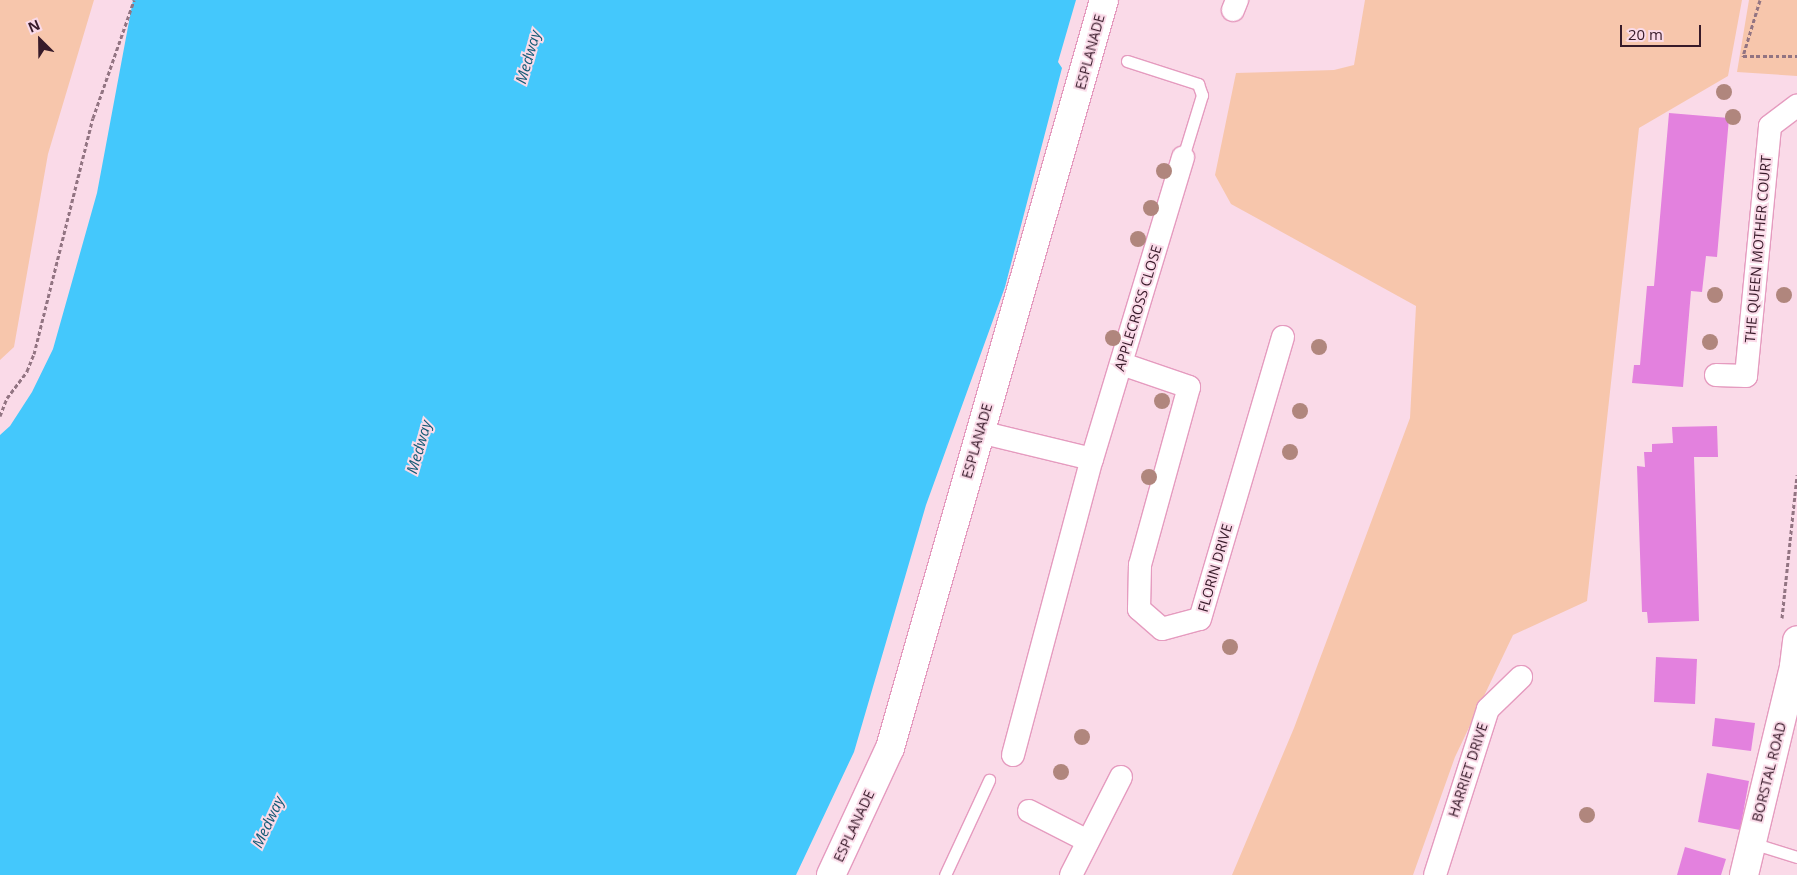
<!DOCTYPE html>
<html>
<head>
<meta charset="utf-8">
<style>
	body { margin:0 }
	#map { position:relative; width:1797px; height:875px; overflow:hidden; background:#fadae8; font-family:"Open Sans",sans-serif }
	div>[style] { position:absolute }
	.green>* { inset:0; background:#f7c6ac }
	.water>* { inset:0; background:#44c8fc }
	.building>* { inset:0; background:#e381de }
	.path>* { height:3px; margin-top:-1.5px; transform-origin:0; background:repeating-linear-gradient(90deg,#927482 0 4px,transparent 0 6.5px) }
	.roads { filter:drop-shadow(1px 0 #e59bbf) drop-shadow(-1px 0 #e59bbf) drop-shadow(0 1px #e59bbf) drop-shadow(0 -1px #e59bbf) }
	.service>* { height:11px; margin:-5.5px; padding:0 5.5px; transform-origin:5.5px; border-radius:5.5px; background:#fff }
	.minor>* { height:22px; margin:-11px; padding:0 11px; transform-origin:11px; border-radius:11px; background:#fff }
	.tertiary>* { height:28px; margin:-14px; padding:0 14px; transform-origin:14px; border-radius:14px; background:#fff }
	.trees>* { width:16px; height:16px; margin:-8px; border-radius:50%; background:#b0867d }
	span { translate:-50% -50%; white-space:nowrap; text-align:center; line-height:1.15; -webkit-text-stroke:4px #fadae8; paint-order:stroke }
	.street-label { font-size:14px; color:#371a29 }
	.water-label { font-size:15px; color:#125974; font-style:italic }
	.north { position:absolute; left:15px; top:15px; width:50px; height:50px; -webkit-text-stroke:4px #fadae8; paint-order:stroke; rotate:337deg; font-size:14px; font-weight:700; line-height:20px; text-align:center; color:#371a29 }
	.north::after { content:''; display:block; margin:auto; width:18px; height:22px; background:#371a29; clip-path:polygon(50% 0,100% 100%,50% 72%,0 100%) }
	.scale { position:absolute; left:1620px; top:25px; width:81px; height:22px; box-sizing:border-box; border:2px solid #371a29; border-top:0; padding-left:6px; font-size:15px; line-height:18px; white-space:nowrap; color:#371a29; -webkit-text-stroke:4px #fadae8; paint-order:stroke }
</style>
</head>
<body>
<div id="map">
	<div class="green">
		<i style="clip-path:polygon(0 0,94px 0,48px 154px,14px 347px,0 360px)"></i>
		<i style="clip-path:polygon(1365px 0,1742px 0,1728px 76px,1639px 128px,1587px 601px,1513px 635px,1455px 757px,1413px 875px,1232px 875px,1294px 728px,1410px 418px,1416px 306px,1231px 204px,1215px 175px,1236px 73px,1334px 70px,1354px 65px)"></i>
		<i style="clip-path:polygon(1749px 0,1797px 0,1797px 76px,1737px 72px)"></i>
	</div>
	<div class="water">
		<i style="clip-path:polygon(133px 0,1076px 0,1058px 62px,1062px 68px,1005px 287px,926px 505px,854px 752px,796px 875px,0 875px,0 435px,10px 426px,32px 392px,53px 349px,97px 193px)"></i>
	</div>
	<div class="building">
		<i style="clip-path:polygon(1669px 113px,1729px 118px,1717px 257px,1706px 256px,1702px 292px,1691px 291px,1683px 387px,1632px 383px,1634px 365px,1640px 365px,1647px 286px,1654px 286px)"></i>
		<i style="clip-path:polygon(1717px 426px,1718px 457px,1694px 457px,1699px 621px,1648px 623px,1647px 612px,1642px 612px,1637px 466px,1645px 467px,1644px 452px,1652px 452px,1652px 444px,1673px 443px,1672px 427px)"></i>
		<i style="clip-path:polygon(1656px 657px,1697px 659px,1695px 704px,1654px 702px)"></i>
		<i style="clip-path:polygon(1715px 718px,1755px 723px,1751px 751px,1712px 746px)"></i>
		<i style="clip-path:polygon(1707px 773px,1749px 781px,1740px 830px,1698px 822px)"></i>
		<i style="clip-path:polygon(1685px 847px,1726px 859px,1721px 875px,1677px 875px)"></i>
	</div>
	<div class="path">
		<i style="left:1760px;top:0;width:59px;rotate:106.9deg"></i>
		<i style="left:1743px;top:56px;width:54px"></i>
		<i style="left:0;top:416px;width:19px;rotate:-69deg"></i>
		<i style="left:7px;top:398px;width:34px;rotate:-53deg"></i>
		<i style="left:27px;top:371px;width:18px;rotate:-68deg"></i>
		<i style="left:34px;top:354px;width:243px;rotate:-76deg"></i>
		<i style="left:93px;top:118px;width:125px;rotate:-70.8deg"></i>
		<i style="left:1782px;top:618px;width:144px;rotate:-84deg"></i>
	</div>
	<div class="roads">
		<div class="service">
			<i style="left:1127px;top:61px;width:75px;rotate:17.9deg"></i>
			<i style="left:1198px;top:84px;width:12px;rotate:70deg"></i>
			<i style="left:1202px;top:95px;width:65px;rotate:107deg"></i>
			<i style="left:1752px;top:843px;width:47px;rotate:17.3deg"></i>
			<i style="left:945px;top:875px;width:105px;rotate:-65.1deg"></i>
		</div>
		<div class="minor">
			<i style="left:1233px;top:10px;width:11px;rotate:-68deg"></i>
			<i style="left:1122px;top:364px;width:71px;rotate:18.9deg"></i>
			<i style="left:1189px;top:387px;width:185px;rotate:105.4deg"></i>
			<i style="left:1140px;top:565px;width:44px;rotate:91.3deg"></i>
			<i style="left:1139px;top:609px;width:30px;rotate:41deg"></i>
			<i style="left:1162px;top:629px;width:39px;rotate:-15deg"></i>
			<i style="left:1200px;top:619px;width:294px;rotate:-73.6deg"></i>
			<i style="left:1716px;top:375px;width:30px;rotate:2deg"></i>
			<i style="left:1746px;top:376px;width:251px;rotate:-84.5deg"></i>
			<i style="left:1770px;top:126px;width:34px;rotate:-37deg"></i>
			<i style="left:980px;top:432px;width:115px;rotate:13.6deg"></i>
			<i style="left:1013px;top:755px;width:306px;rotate:-75.1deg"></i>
			<i style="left:1092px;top:459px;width:315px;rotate:-73.2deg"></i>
			<i style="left:1029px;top:811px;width:66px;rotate:27deg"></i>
			<i style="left:1071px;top:875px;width:110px;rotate:-63deg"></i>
			<i style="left:1435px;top:875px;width:174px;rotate:-72.3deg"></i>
			<i style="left:1488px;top:709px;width:46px;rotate:-44.1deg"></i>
		</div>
		<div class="tertiary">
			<i style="left:831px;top:875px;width:140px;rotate:-65.1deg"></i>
			<i style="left:890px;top:748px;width:778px;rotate:-74.03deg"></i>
			<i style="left:1744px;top:875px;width:215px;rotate:-76.5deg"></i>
			<i style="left:1794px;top:666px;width:26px;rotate:-83deg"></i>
		</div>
	</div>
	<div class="trees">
		<i style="left:1724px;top:92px"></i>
		<i style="left:1733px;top:117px"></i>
		<i style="left:1164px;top:171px"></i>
		<i style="left:1151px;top:208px"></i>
		<i style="left:1138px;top:239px"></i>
		<i style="left:1715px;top:295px"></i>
		<i style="left:1784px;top:295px"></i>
		<i style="left:1113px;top:338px"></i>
		<i style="left:1710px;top:342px"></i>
		<i style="left:1319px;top:347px"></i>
		<i style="left:1162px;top:401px"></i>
		<i style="left:1300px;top:411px"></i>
		<i style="left:1290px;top:452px"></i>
		<i style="left:1149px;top:477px"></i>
		<i style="left:1230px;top:647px"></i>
		<i style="left:1082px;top:737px"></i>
		<i style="left:1061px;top:772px"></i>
		<i style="left:1587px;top:815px"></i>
	</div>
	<div class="street-label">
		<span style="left:1090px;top:52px;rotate:-75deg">ESPLANADE</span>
		<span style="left:1758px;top:249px;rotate:-85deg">THE QUEEN MOTHER COURT</span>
		<span style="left:1138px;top:308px;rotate:-73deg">APPLECROSS CLOSE</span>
		<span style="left:977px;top:441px;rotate:-74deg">ESPLANADE</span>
		<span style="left:1215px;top:568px;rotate:-74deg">FLORIN DRIVE</span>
		<span style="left:1468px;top:770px;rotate:-72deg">HARRIET DRIVE</span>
		<span style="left:1769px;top:772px;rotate:-76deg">BORSTAL ROAD</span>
		<span style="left:854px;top:826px;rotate:-65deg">ESPLANADE</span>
	</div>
	<div class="water-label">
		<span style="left:528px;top:57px;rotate:-74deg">Medway</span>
		<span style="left:419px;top:447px;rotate:-74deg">Medway</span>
		<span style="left:268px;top:822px;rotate:-65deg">Medway</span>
	</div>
	<div class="north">N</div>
	<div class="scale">20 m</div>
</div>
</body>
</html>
